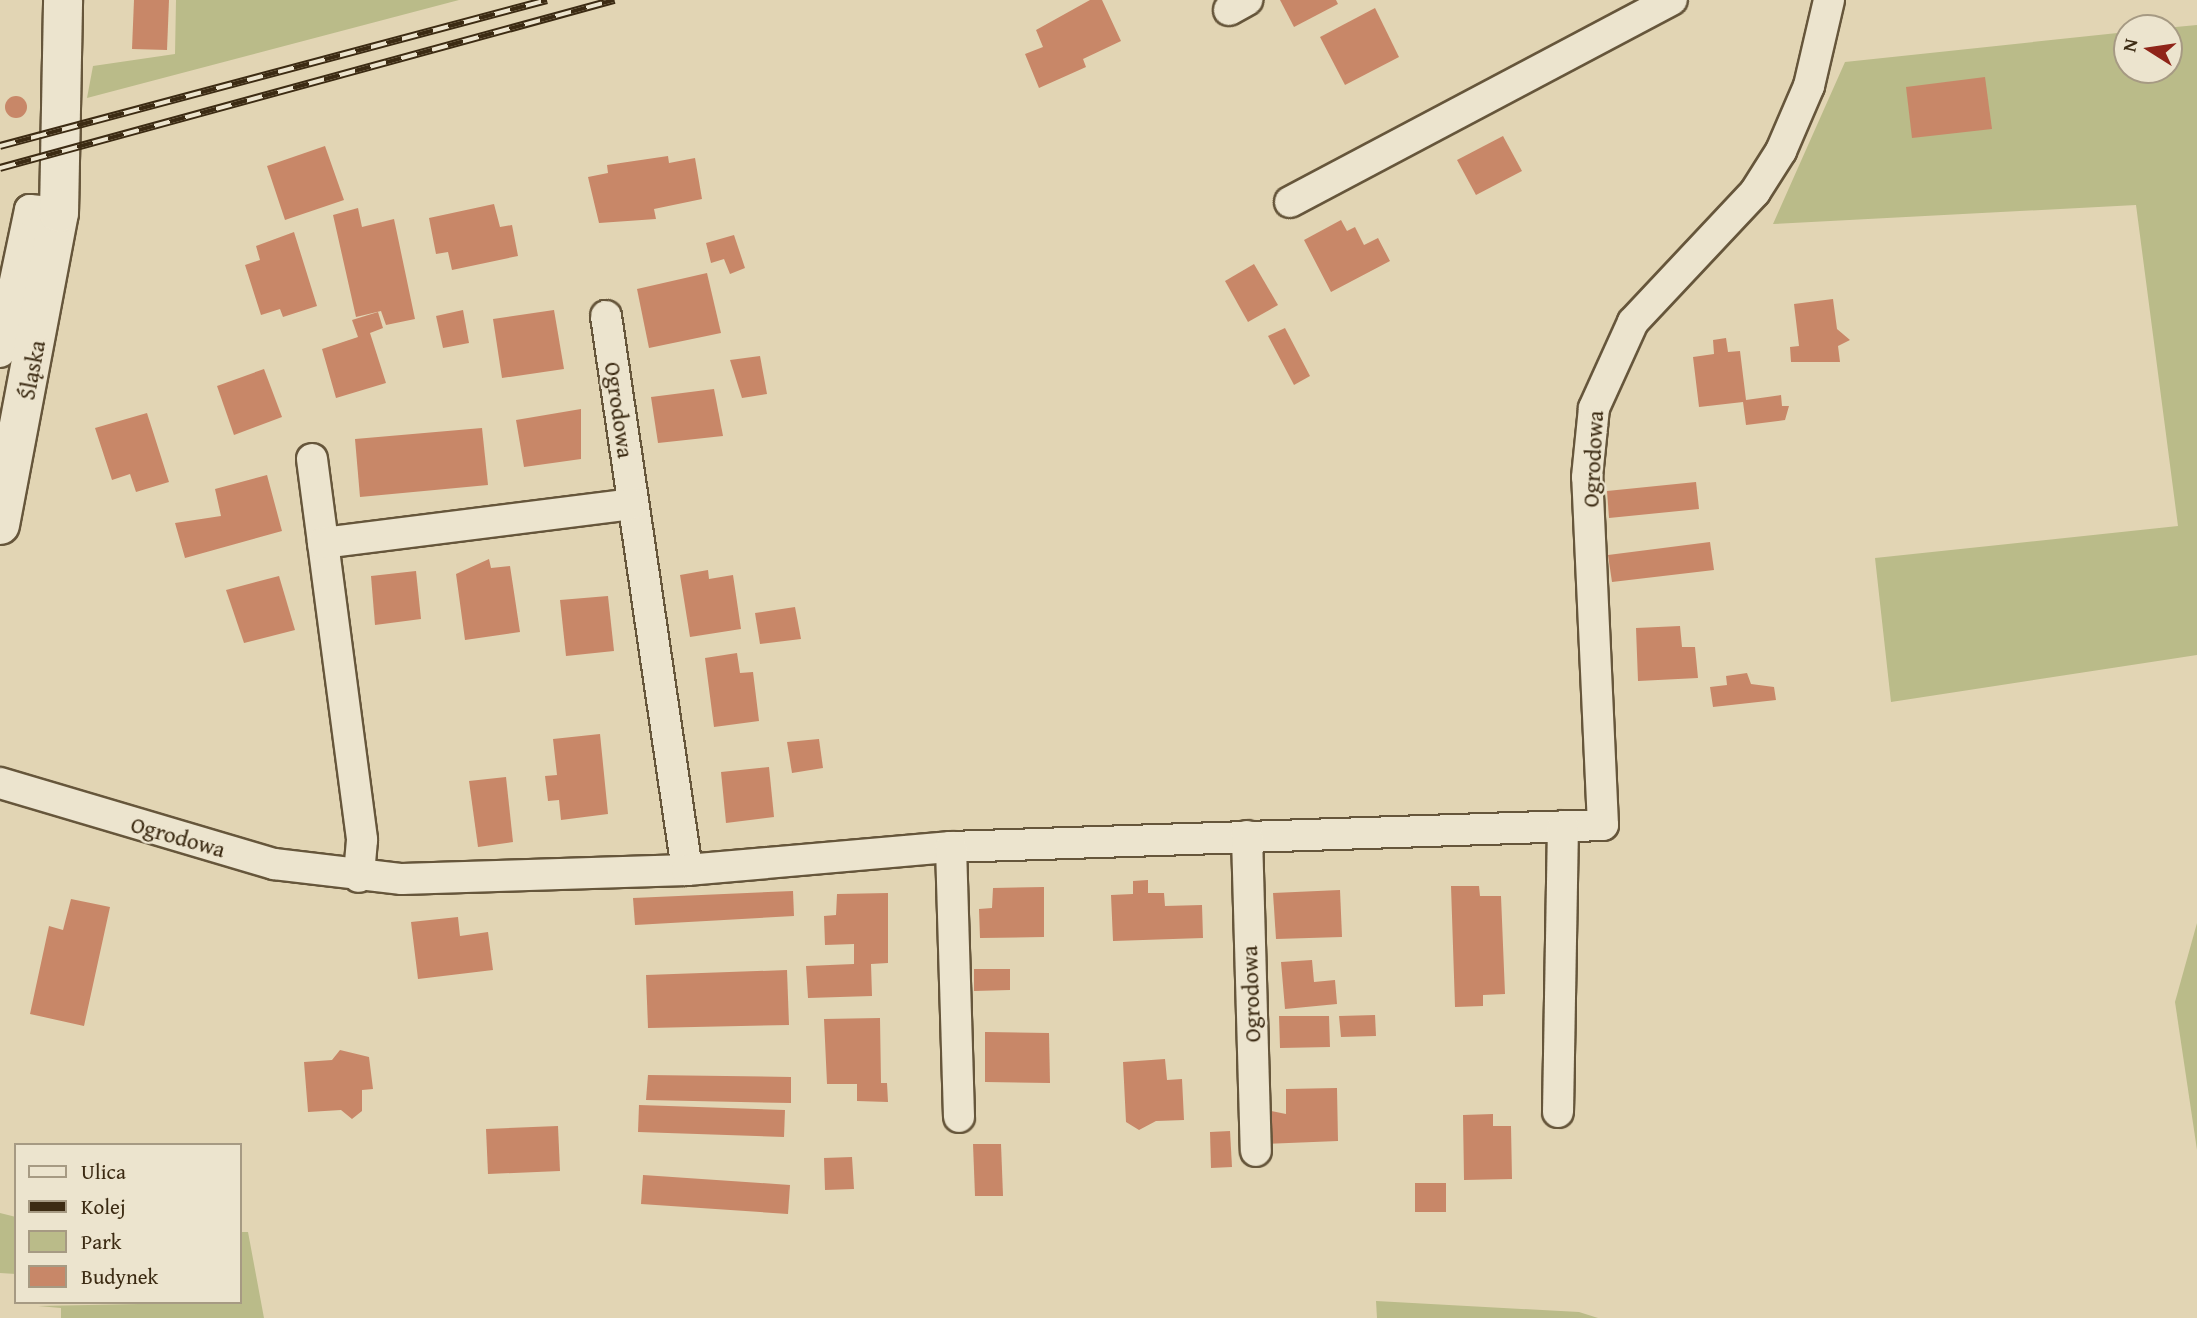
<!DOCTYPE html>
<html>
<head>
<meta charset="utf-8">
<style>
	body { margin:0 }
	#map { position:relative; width:2197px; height:1318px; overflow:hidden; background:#e2d5b4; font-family:"Gentium Book Plus",serif }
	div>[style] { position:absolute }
	.green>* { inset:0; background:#babb89 }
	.building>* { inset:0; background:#c88768 }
	.round { border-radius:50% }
	.roads { filter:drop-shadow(2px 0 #66563b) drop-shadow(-2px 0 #66563b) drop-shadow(0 2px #66563b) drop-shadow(0 -2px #66563b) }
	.street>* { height:30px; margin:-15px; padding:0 15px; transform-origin:15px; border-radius:15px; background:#ece4ce }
	.secondary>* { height:38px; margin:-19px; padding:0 19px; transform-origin:19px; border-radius:19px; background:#ece4ce }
	.rail>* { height:8px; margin-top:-4px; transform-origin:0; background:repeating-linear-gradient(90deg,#ece4ce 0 16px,#3c2b13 0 32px); box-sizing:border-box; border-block:2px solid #3c2b13 }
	span { translate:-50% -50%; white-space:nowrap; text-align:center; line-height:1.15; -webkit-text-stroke:5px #ece4ce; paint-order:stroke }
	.street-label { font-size:23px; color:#3c2b13 }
	.legend { position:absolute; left:14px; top:1143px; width:228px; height:161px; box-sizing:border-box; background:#ece4ce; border:2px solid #a69a83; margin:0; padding:9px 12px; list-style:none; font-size:21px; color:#3c2b13 }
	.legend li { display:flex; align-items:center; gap:14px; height:35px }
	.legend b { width:35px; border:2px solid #a69a83 }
	.north { position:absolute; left:2113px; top:14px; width:70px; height:70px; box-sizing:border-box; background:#ece4ce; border:2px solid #a69a83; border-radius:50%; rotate:282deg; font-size:19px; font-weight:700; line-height:28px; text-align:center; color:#3c2b13 }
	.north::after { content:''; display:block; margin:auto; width:24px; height:32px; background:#8f2418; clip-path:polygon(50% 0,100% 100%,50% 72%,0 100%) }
</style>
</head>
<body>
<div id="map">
	<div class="green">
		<i style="clip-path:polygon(176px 0,459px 0,87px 98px,93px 66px,175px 54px)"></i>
		<i style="clip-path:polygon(2197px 25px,2197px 655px,1891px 702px,1875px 558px,2178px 526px,2136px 205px,1773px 224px,1845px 62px,2127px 32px,2127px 70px,2169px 70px,2165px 28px)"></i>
		<i style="clip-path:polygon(2197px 923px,2197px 1150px,2175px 1002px)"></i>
		<i style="clip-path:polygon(0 1213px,16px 1217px,16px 1274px,0 1273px)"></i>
		<i style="clip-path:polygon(240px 1232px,248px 1232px,264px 1318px,61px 1318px,61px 1308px,38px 1306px,240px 1302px)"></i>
		<i style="clip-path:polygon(1376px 1301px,1579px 1312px,1598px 1318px,1377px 1318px)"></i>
	</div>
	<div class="building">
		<i style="clip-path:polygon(134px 0,169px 0,167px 50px,132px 49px)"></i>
		<i style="clip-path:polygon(1090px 0,1102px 0,1121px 41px,1083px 59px,1086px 67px,1039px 88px,1025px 54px,1043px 47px,1036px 30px)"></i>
		<i style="clip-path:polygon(1280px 0,1336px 0,1338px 4px,1294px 27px)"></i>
		<i style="clip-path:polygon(1375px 8px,1399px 57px,1345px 85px,1320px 37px)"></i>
		<i style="clip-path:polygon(1985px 77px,1992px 129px,1912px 138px,1906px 87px)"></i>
		<i class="round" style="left:5px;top:96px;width:22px;height:22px"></i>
		<i style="clip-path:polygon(1503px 136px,1522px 171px,1476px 195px,1457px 160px)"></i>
		<i style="clip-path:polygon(325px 146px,344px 200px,285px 220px,267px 166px)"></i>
		<i style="clip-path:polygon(668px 156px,669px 163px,695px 158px,702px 199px,654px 209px,656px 219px,599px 223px,588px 177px,608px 173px,607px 165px)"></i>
		<i style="clip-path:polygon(494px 204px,500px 227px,512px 225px,518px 256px,452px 270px,448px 252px,436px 254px,429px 218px)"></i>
		<i style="clip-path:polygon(358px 208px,362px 227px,394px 219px,415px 319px,386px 325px,381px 311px,356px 317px,333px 215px)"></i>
		<i style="clip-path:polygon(1341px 220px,1347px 231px,1355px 227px,1364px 245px,1378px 238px,1390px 261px,1331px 292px,1304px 240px)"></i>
		<i style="clip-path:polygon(294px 232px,317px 306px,283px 317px,280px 309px,261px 315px,245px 265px,260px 260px,256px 246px)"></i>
		<i style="clip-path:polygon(734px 235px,745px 268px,730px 274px,724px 259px,711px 263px,706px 243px)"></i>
		<i style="clip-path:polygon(1254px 264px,1278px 305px,1248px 322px,1225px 281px)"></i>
		<i style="clip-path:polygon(707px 273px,721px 333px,649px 348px,637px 289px)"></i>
		<i style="clip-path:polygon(1833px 299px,1837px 329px,1850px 340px,1838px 346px,1840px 362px,1791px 362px,1790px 347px,1799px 346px,1794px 304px)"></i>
		<i style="clip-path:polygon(463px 310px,469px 343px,443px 348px,436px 316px)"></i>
		<i style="clip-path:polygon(554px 310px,564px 369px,502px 378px,493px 319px)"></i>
		<i style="clip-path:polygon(378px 312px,383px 328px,370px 333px,386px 383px,336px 398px,322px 349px,358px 337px,352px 320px)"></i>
		<i style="clip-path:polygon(1285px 328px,1310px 376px,1294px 385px,1268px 336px)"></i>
		<i style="clip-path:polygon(1726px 338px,1728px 352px,1740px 351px,1746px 400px,1781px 395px,1782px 406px,1789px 406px,1785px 420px,1746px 425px,1743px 402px,1699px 407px,1693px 357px,1714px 354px,1713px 340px)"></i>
		<i style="clip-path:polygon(760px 356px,767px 394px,742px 398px,730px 360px)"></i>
		<i style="clip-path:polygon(264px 369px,282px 417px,234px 435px,217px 386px)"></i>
		<i style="clip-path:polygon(714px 389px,723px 436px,658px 443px,651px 397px)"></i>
		<i style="clip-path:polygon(581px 409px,581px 459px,524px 467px,516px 420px)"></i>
		<i style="clip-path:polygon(147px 413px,169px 482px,136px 492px,130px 474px,112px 480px,95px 428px)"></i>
		<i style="clip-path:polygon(482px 428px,488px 485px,360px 497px,355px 439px)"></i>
		<i style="clip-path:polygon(267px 475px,282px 531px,185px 558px,175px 523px,221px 516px,215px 489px)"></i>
		<i style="clip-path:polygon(1696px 482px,1699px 509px,1609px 518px,1607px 491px)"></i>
		<i style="clip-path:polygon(1710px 542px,1714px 570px,1612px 582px,1608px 555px)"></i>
		<i style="clip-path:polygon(489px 559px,491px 568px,510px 566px,520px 632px,465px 640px,456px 574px)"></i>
		<i style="clip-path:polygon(708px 570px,709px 579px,733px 575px,741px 629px,690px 637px,680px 575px)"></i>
		<i style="clip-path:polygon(416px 571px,421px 619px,375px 625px,371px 576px)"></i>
		<i style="clip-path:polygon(279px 576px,295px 630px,244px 643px,226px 590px)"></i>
		<i style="clip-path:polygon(608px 596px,614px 651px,566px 656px,560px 600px)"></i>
		<i style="clip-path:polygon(795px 607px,801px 639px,760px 644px,755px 613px)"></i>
		<i style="clip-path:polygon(1680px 626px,1682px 647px,1695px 647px,1698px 678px,1638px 681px,1636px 628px)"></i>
		<i style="clip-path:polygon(737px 653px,740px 673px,753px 672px,759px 721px,714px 727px,705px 658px)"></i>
		<i style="clip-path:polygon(1747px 673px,1751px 684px,1774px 687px,1776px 700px,1713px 707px,1710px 687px,1727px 685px,1726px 676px)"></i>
		<i style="clip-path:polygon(600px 734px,608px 814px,561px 820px,559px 800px,548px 801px,545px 776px,557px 775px,553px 739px)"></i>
		<i style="clip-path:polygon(819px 739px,823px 768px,792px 773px,787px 742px)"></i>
		<i style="clip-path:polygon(769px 767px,774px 817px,726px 823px,721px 772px)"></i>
		<i style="clip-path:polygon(506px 777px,513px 842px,478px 847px,469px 781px)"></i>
		<i style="clip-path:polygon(1148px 880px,1148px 893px,1164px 893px,1165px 906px,1202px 905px,1203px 938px,1113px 941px,1111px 895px,1133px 894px,1133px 881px)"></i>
		<i style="clip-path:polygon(1451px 886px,1479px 886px,1480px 896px,1501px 896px,1505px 994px,1483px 995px,1483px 1006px,1455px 1007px)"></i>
		<i style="clip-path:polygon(1044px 887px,1044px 937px,980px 938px,979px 909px,992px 908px,993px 888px)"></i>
		<i style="clip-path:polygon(1340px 890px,1342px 937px,1276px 939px,1273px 893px)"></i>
		<i style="clip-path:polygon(793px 891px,794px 916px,635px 925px,633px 898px)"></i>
		<i style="clip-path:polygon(888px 893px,888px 963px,871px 964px,872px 996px,808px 998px,806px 966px,854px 964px,854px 944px,825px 945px,824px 916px,836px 915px,837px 894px)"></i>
		<i style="clip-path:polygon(71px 899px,110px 907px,84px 1026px,30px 1014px,49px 926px,63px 930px)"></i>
		<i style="clip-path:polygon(458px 917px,460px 936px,488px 932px,493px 970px,418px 979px,411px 922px)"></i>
		<i style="clip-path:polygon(1312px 960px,1314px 982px,1335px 980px,1337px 1004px,1285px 1009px,1281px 962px)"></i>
		<i style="clip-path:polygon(974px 969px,1010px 969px,1010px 990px,974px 991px)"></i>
		<i style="clip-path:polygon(787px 970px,789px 1025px,648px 1028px,646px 975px)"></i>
		<i style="clip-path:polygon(1375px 1015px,1376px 1036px,1341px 1037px,1339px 1016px)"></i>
		<i style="clip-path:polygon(1279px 1016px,1329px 1016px,1330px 1047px,1280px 1048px)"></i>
		<i style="clip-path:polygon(880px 1018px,881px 1083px,887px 1083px,888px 1102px,857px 1101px,857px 1084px,827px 1084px,824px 1019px)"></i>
		<i style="clip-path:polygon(985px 1032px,1049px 1033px,1050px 1083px,985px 1082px)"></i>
		<i style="clip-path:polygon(340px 1050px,369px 1057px,373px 1089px,362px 1090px,362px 1111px,352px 1119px,341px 1110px,308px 1112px,304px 1062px,332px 1060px)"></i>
		<i style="clip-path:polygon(1165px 1059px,1167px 1080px,1182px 1079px,1184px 1120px,1156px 1121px,1139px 1130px,1126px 1122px,1123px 1062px)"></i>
		<i style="clip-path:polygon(648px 1075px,791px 1077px,791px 1103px,646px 1100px)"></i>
		<i style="clip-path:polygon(1337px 1088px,1338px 1141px,1262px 1144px,1261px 1109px,1286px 1114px,1286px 1089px)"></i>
		<i style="clip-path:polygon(639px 1105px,785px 1110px,784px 1137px,638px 1132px)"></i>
		<i style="clip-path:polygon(1493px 1114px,1493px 1126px,1511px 1126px,1512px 1179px,1464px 1180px,1463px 1115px)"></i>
		<i style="clip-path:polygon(558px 1126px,560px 1171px,488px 1174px,486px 1129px)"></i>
		<i style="clip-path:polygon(1230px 1131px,1232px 1167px,1211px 1168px,1210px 1132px)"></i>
		<i style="clip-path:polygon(973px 1144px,1001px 1144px,1003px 1196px,975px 1196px)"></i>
		<i style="clip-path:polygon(852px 1157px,854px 1189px,825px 1190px,824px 1158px)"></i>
		<i style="clip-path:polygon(643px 1175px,790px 1185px,788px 1214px,641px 1204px)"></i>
		<i style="clip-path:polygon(1415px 1183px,1446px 1183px,1446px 1212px,1415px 1212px)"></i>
	</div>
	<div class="roads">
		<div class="street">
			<i style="left:1229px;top:10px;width:21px;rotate:-29deg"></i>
			<i style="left:1290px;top:202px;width:432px;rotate:-27.9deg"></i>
			<i style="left:606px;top:316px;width:560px;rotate:81.68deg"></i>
			<i style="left:0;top:352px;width:145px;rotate:-78.1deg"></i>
			<i style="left:30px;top:210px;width:29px;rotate:6deg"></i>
			<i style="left:312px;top:459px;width:384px;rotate:82.5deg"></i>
			<i style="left:362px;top:840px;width:37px;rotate:95deg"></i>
			<i style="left:323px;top:543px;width:312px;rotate:-7.2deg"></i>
			<i style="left:0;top:783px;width:286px;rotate:16.5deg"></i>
			<i style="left:274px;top:864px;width:129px;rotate:6.7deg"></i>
			<i style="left:402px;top:879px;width:285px;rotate:-1.8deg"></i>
			<i style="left:687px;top:870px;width:265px;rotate:-5deg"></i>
			<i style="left:951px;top:847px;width:652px;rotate:-1.93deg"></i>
			<i style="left:1603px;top:825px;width:348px;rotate:-92.6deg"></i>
			<i style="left:1587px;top:477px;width:69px;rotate:-84.2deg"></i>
			<i style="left:1594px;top:408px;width:94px;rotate:-65.6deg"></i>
			<i style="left:1633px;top:322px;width:178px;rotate:-46.8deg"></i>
			<i style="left:1755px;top:192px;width:49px;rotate:-57.6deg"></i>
			<i style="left:1781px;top:151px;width:71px;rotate:-66.7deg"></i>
			<i style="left:1809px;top:86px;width:88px;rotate:-76.9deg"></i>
			<i style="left:1247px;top:836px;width:315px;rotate:88.4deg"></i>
			<i style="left:951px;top:847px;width:270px;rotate:88.3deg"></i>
			<i style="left:1558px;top:1112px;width:286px;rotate:-89deg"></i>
		</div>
		<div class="secondary">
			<i style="left:0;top:525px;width:318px;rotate:-79.3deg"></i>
			<i style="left:59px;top:213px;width:213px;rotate:-88.9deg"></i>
		</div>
	</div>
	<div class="rail">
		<i style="left:0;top:146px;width:566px;rotate:-14.94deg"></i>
		<i style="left:0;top:168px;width:637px;rotate:-15.3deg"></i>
	</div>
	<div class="street-label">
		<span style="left:32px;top:370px;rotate:-79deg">Śląska</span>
		<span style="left:619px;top:410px;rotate:82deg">Ogrodowa</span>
		<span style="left:1593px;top:459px;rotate:-87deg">Ogrodowa</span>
		<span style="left:178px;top:837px;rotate:16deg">Ogrodowa</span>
		<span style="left:1251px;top:994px;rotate:-92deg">Ogrodowa</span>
	</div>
	<ul class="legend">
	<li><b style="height:9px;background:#ece4ce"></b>Ulica</li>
	<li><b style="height:9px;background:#3c2b13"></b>Kolej</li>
	<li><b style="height:19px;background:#babb89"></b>Park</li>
	<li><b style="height:19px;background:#c88768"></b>Budynek</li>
	</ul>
	<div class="north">N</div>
</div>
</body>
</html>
